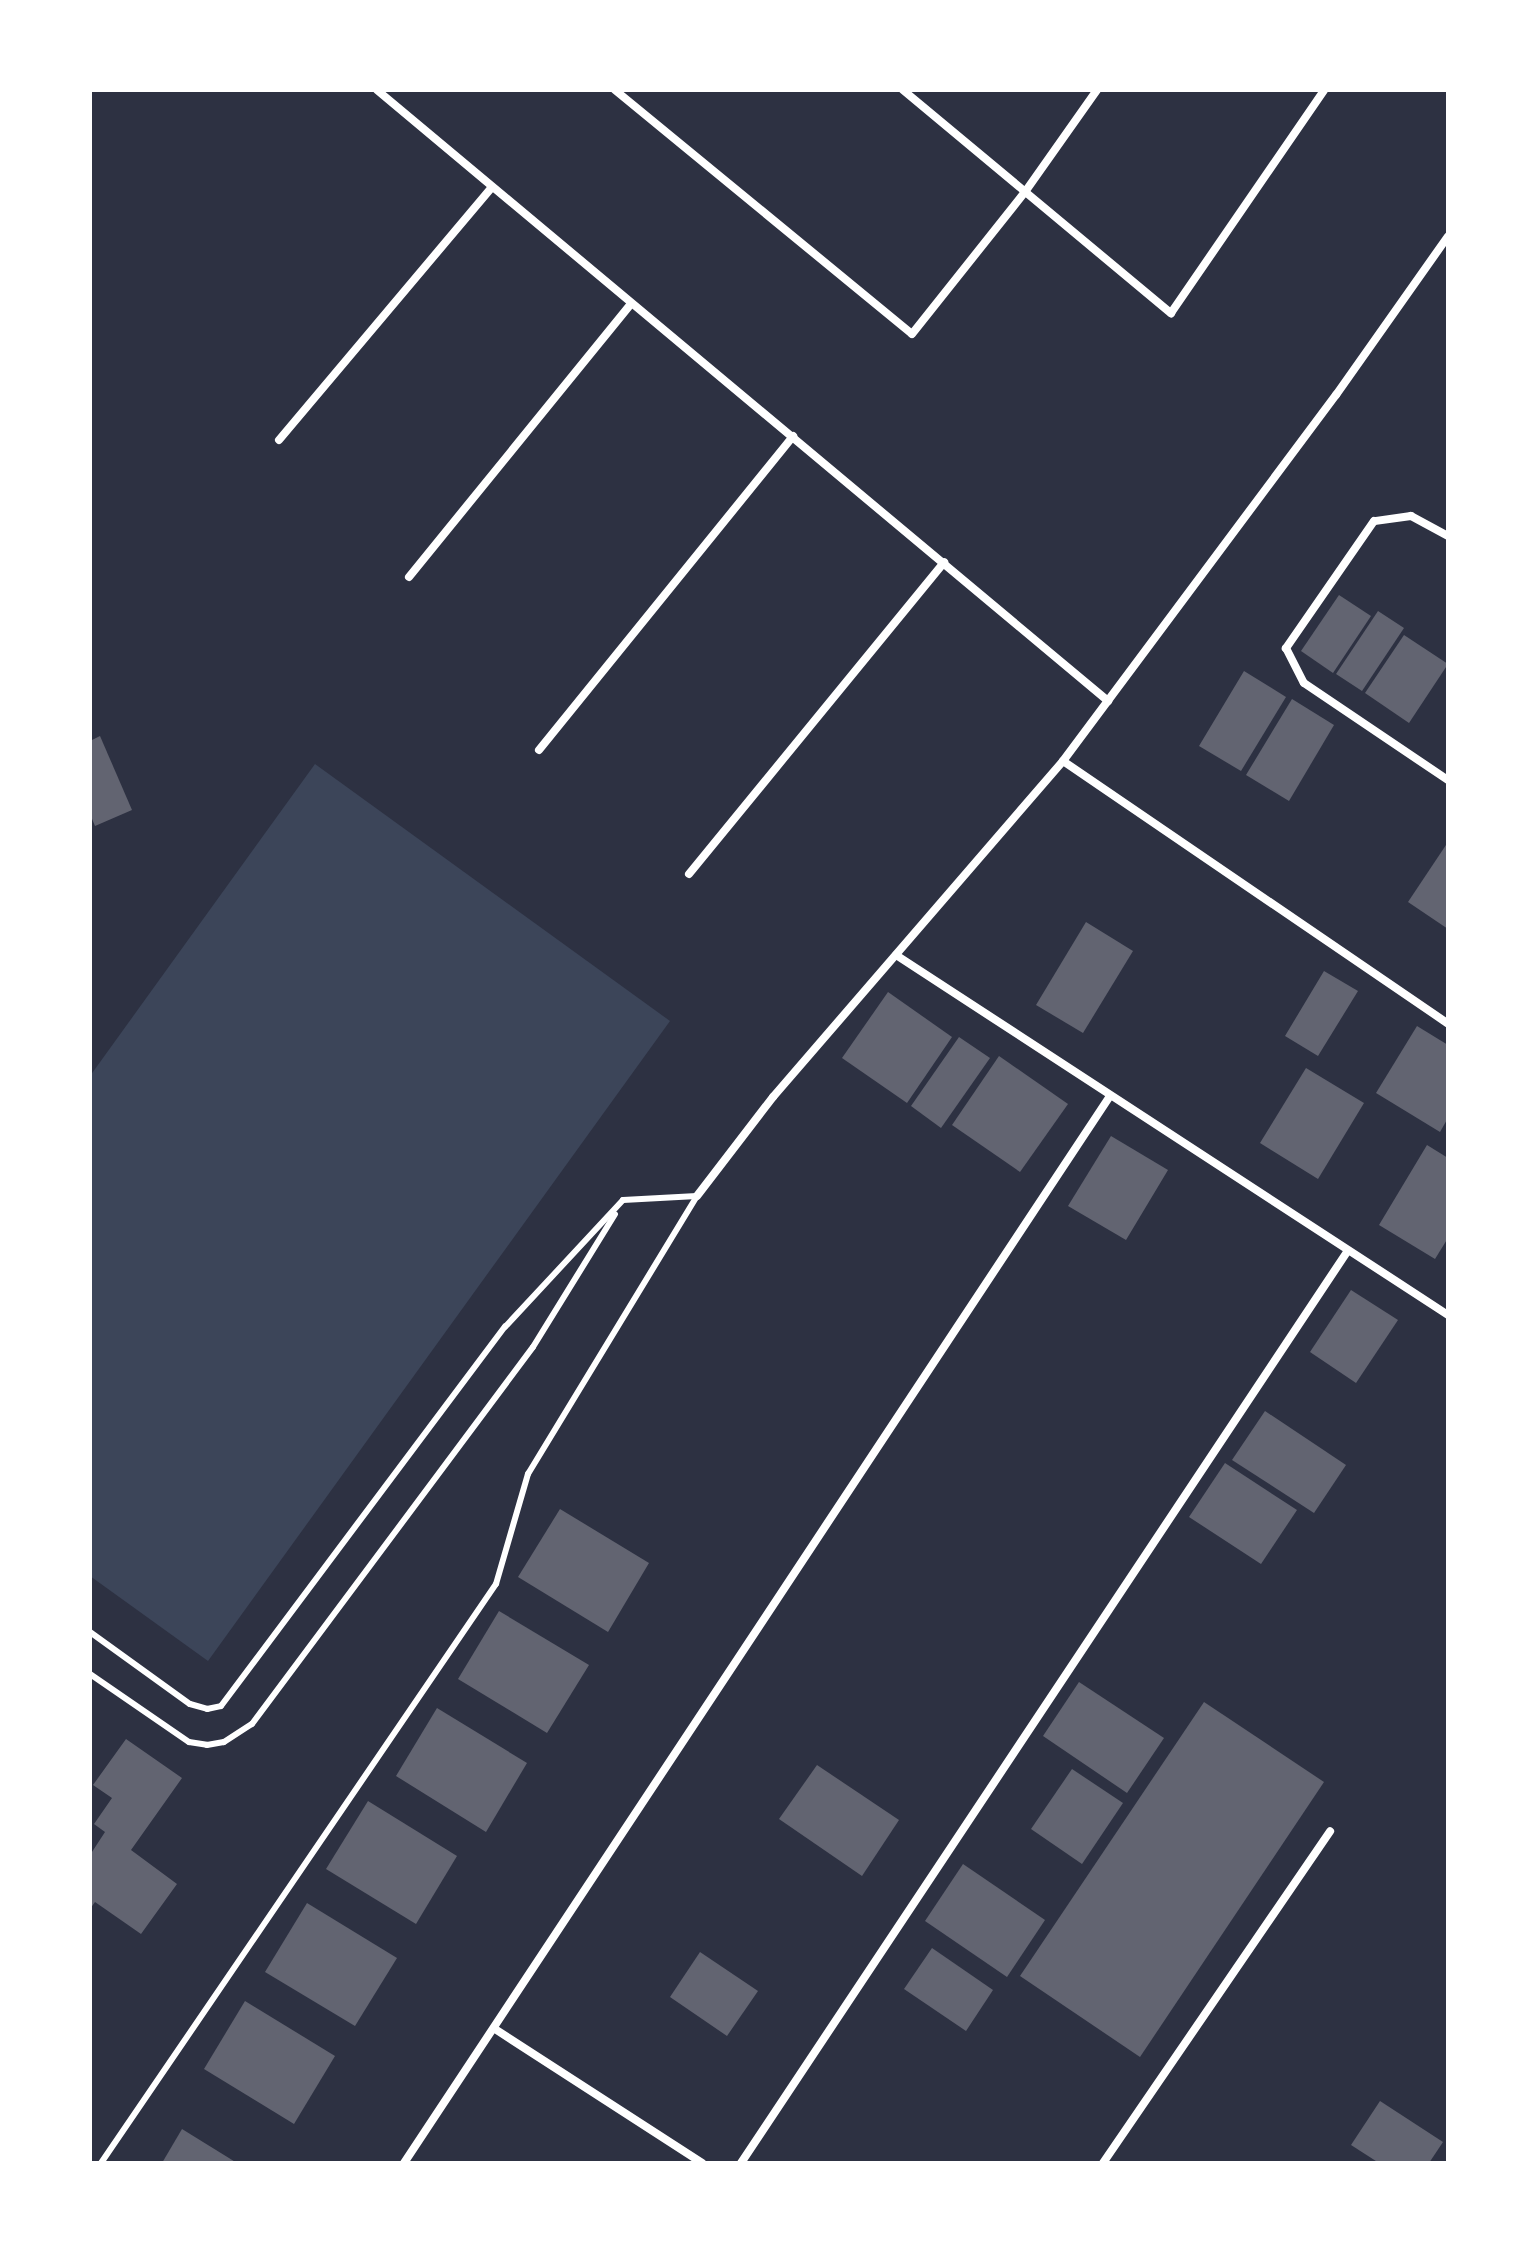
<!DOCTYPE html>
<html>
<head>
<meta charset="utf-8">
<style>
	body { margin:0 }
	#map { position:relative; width:1538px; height:2253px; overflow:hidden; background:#2d3142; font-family:Lato,sans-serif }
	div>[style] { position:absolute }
	.green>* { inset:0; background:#3c4559 }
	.building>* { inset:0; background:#626471 }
	.service>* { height:6px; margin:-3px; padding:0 3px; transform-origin:3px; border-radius:3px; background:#fff }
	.minor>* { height:8px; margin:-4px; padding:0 4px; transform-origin:4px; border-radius:4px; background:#fff }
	span { translate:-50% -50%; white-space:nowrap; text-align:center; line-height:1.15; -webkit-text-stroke:6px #fff; paint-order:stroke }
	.frame { position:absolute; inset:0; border:92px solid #fff; pointer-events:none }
</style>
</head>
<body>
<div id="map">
	<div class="green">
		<i style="clip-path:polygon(315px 764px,670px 1021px,208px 1661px,90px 1576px,90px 1076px)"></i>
	</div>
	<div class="building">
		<i style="clip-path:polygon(1339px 595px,1371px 616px,1333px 673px,1301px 651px)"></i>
		<i style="clip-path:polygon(1378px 611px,1404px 628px,1362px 691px,1336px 674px)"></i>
		<i style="clip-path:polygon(1404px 635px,1448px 664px,1409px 723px,1365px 693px)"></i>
		<i style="clip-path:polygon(1244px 671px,1286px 697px,1241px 771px,1199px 746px)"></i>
		<i style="clip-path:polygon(1292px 699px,1334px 725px,1289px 801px,1246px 775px)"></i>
		<i style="clip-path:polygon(100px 736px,132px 810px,95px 826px,90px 814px,90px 741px)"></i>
		<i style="clip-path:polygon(1448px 842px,1448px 929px,1408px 902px)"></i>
		<i style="clip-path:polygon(1086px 922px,1133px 951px,1083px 1033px,1036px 1005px)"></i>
		<i style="clip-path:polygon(1324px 971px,1358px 991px,1318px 1056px,1285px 1036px)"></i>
		<i style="clip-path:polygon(888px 992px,952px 1037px,907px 1103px,842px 1058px)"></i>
		<i style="clip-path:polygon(1417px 1026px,1448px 1045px,1448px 1118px,1440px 1132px,1376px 1093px)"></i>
		<i style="clip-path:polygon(959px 1037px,990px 1058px,941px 1128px,911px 1106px)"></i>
		<i style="clip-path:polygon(999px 1056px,1068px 1104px,1020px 1172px,952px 1125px)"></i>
		<i style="clip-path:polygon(1306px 1068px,1364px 1103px,1318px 1179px,1260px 1143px)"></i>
		<i style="clip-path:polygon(1111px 1136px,1168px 1170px,1126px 1240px,1068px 1206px)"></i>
		<i style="clip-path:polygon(1427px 1145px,1448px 1158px,1448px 1238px,1435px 1259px,1379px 1225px)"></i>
		<i style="clip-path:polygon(1351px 1290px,1398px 1320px,1356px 1383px,1310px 1352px)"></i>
		<i style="clip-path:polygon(1265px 1411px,1346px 1465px,1314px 1513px,1232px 1460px)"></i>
		<i style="clip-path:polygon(1225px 1463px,1297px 1510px,1261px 1564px,1189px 1517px)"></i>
		<i style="clip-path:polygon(560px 1509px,649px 1563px,608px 1632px,518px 1577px)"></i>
		<i style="clip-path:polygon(499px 1611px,589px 1665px,547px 1733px,458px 1679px)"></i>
		<i style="clip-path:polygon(1079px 1682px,1164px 1738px,1127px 1793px,1043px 1736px)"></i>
		<i style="clip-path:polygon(1204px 1702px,1324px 1782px,1140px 2057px,1020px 1976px)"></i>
		<i style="clip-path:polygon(437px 1708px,527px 1763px,486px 1832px,396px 1776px)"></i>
		<i style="clip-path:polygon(126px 1739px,182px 1778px,131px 1850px,177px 1884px,141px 1934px,95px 1902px,90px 1909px,90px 1855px,105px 1832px,94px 1824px,112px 1798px,93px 1785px)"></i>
		<i style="clip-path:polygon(817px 1765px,899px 1820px,862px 1876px,779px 1819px)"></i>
		<i style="clip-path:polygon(1072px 1769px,1123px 1803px,1082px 1864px,1031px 1829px)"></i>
		<i style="clip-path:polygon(368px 1801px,457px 1856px,416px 1924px,326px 1869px)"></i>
		<i style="clip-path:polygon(963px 1864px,1045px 1920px,1007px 1977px,925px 1921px)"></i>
		<i style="clip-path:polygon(307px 1903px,397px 1958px,355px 2026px,265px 1972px)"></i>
		<i style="clip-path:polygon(932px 1948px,993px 1990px,966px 2031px,904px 1989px)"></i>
		<i style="clip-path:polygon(700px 1952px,758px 1991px,727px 2036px,670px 1997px)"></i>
		<i style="clip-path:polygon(245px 2001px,335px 2056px,294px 2124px,204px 2069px)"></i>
		<i style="clip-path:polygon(1380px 2101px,1443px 2142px,1429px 2163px,1379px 2163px,1351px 2145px)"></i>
		<i style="clip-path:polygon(182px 2129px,237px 2163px,162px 2163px)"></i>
	</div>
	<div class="service">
		<i style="left:90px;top:1632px;width:123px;rotate:35.8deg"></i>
		<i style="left:190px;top:1704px;width:18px;rotate:16deg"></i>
		<i style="left:207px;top:1709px;width:14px;rotate:-12deg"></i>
		<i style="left:221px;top:1706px;width:474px;rotate:-53.2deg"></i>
		<i style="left:505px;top:1327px;width:173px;rotate:-47.1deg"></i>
		<i style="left:623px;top:1200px;width:74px;rotate:-3.1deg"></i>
		<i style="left:90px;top:1674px;width:120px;rotate:34.5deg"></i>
		<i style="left:189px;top:1742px;width:18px;rotate:9deg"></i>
		<i style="left:207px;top:1745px;width:17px;rotate:-10deg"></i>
		<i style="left:224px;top:1742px;width:33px;rotate:-33deg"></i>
		<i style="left:252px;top:1724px;width:470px;rotate:-53.3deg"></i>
		<i style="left:533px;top:1347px;width:156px;rotate:-58.3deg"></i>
		<i style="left:101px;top:2163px;width:701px;rotate:-55.7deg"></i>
		<i style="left:496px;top:1584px;width:115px;rotate:-73.8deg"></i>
		<i style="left:528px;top:1474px;width:325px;rotate:-58.7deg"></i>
	</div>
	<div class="minor">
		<i style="left:377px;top:90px;width:953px;rotate:39.89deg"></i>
		<i style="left:615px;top:90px;width:384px;rotate:39.4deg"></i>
		<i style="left:912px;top:334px;width:181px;rotate:-51.5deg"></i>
		<i style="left:1025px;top:192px;width:125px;rotate:-54.8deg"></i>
		<i style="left:903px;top:90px;width:349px;rotate:39.8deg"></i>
		<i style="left:1171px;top:313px;width:270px;rotate:-55.5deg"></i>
		<i style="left:279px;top:440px;width:329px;rotate:-49.9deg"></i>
		<i style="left:1448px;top:536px;width:42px;rotate:-151.6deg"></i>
		<i style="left:1411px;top:516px;width:37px;rotate:172deg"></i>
		<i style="left:1374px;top:521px;width:155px;rotate:124.7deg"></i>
		<i style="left:1286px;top:648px;width:39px;rotate:63deg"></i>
		<i style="left:1304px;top:683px;width:174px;rotate:34deg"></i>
		<i style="left:409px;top:577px;width:350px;rotate:-50.9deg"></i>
		<i style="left:539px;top:750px;width:404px;rotate:-51deg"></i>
		<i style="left:1063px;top:761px;width:466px;rotate:34.3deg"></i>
		<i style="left:689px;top:874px;width:403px;rotate:-50.7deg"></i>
		<i style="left:896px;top:955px;width:659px;rotate:33.11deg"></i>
		<i style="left:697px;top:1196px;width:125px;rotate:-52.5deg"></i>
		<i style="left:773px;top:1097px;width:444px;rotate:-49.2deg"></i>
		<i style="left:1063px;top:761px;width:457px;rotate:-53.3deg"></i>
		<i style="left:1336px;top:395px;width:194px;rotate:-54.8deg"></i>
		<i style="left:495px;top:2029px;width:247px;rotate:32.9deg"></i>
		<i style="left:404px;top:2163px;width:1279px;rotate:-56.51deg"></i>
		<i style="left:741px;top:2163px;width:1094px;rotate:-56.37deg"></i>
		<i style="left:1103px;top:2163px;width:402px;rotate:-55.6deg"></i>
	</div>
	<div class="frame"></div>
</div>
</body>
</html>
